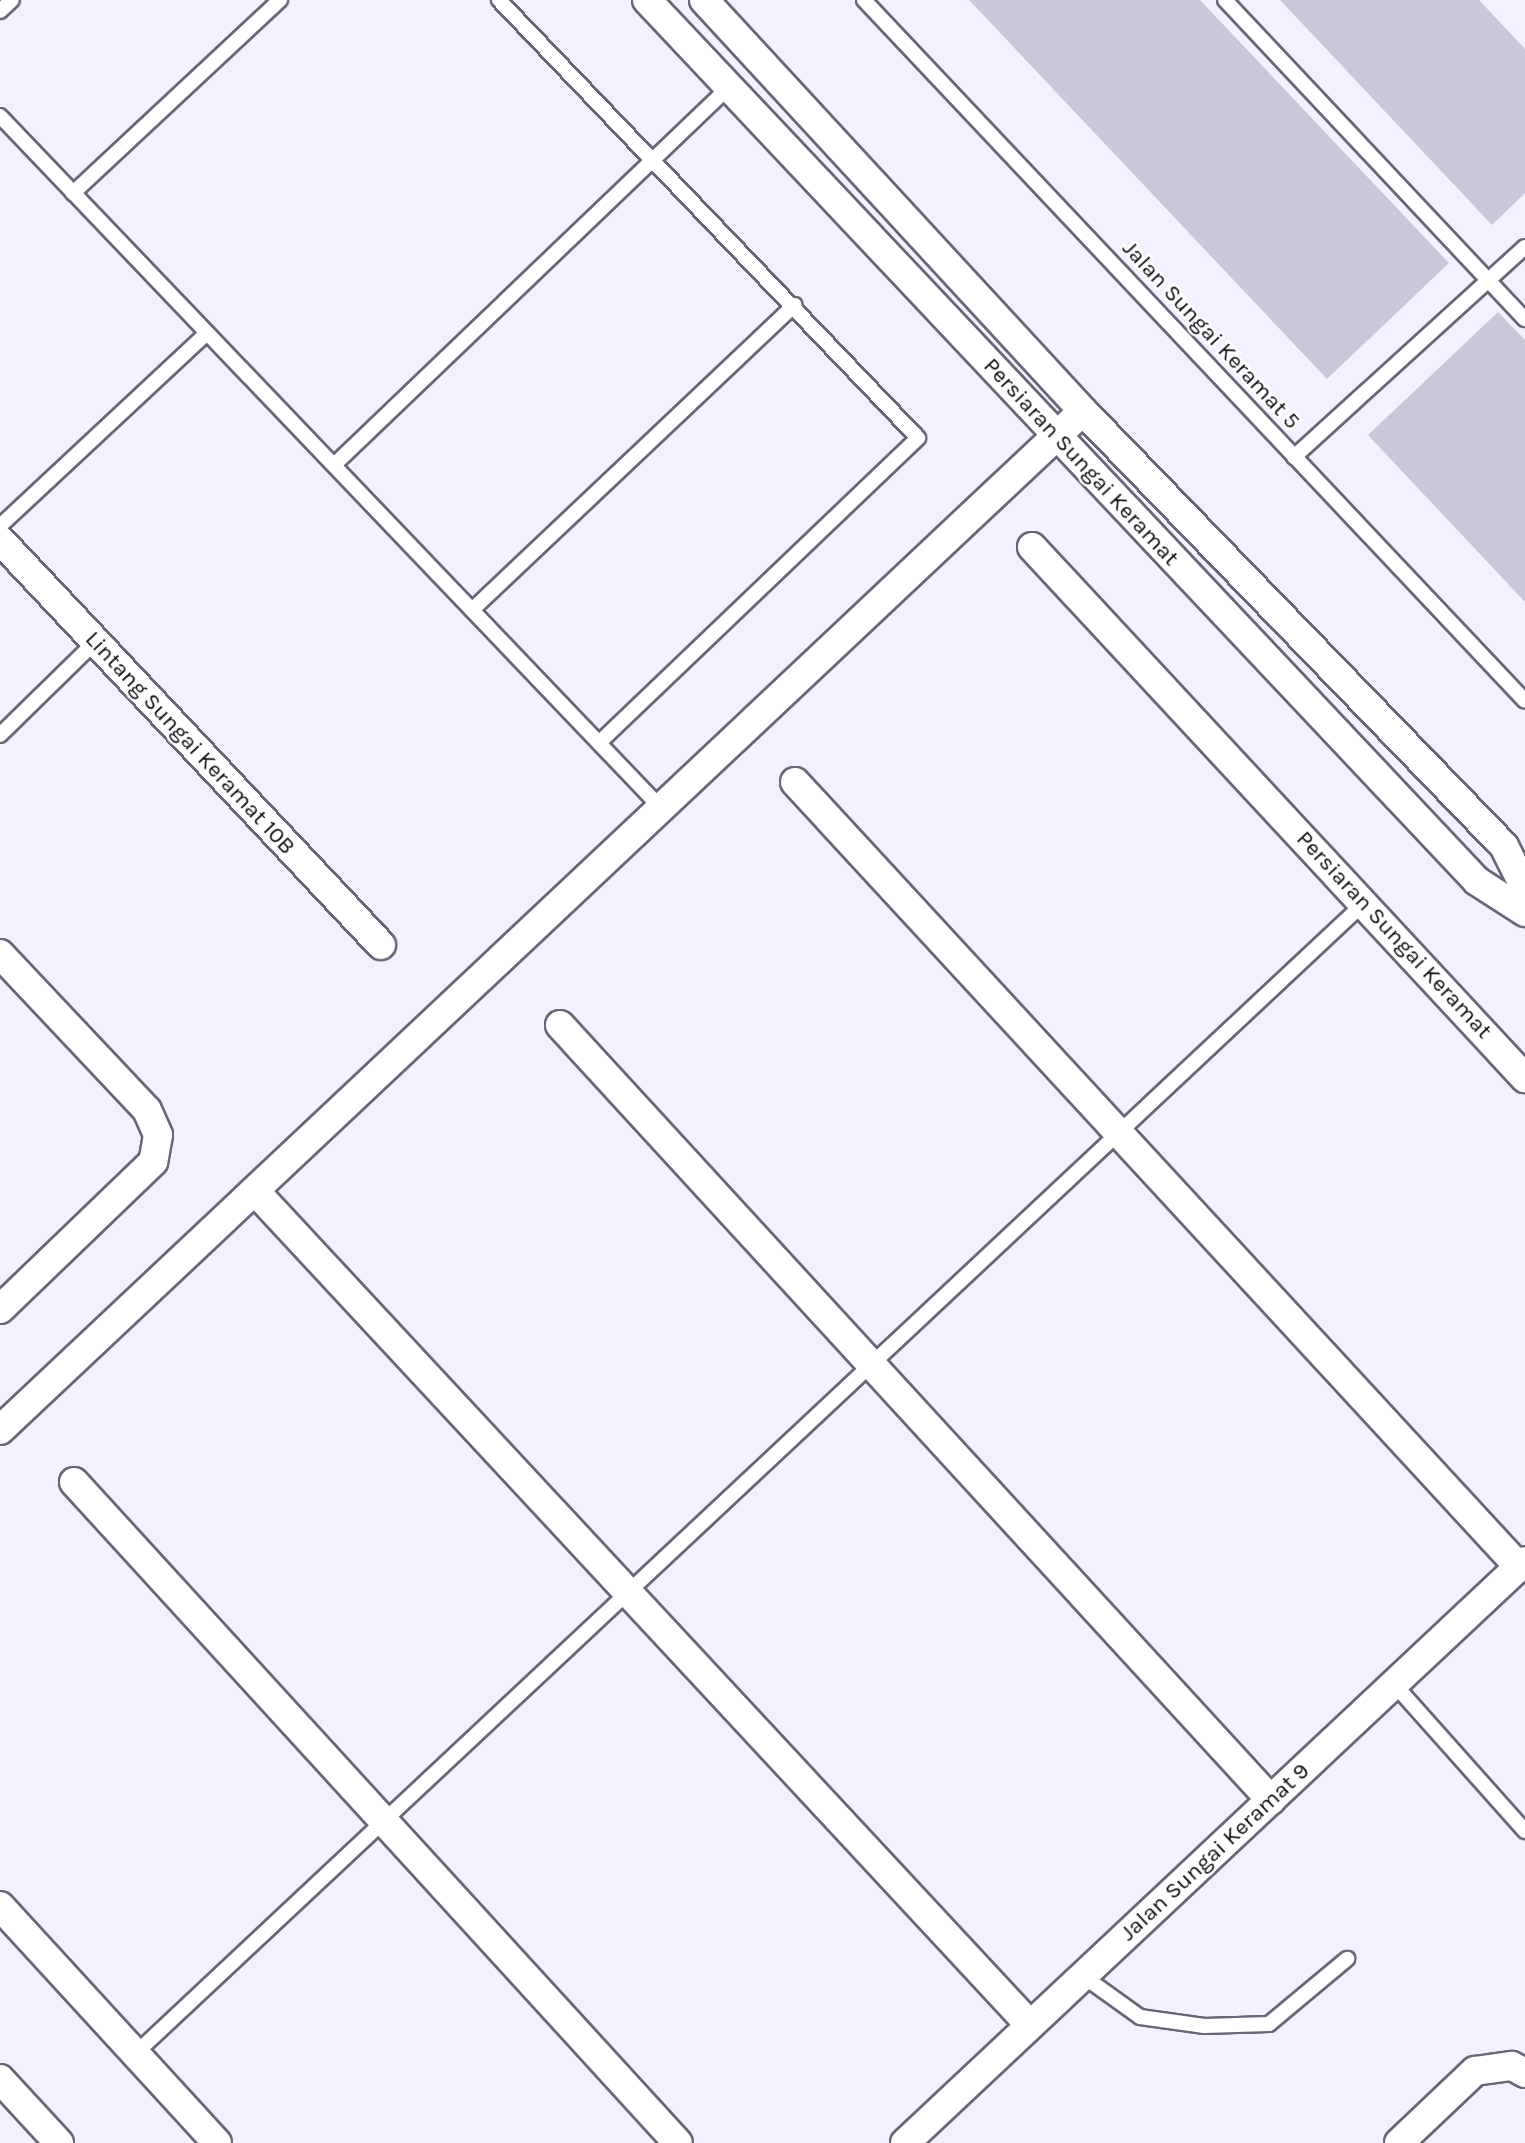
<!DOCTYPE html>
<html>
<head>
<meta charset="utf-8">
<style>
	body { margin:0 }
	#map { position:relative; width:1525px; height:2143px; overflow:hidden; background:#f2f2fe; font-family:Karla,sans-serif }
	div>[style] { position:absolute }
	.building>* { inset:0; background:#c9c8db }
	.roads { filter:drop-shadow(2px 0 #686778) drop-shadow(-2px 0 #686778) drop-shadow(0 2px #686778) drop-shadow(0 -2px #686778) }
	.service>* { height:14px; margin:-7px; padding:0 7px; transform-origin:7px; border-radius:7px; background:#fff }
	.minor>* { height:28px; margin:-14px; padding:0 14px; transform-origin:14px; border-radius:14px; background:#fff }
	span { translate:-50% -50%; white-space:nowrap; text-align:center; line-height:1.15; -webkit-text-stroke:5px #fff; paint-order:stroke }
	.street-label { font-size:23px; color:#0c0c12 }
</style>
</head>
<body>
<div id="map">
	<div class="building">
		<i style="clip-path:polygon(969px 0,1200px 0,1449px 263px,1327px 379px)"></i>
		<i style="clip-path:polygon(1280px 0,1479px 0,1525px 49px,1525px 193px,1492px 225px)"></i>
		<i style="clip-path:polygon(1498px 312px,1525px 340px,1525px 602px,1368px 435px)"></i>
	</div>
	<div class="roads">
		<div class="service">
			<i style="left:499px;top:0;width:606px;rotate:46.27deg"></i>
			<i style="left:918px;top:438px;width:441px;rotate:136.3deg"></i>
			<i style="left:864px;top:0;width:963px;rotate:46.68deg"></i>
			<i style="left:1225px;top:0;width:438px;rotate:46.8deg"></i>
			<i style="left:0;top:11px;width:16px;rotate:-43deg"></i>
			<i style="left:0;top:116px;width:958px;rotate:46.31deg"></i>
			<i style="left:73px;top:193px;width:283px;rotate:-43deg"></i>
			<i style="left:1294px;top:457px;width:312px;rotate:-42.3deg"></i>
			<i style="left:334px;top:465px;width:547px;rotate:-43.74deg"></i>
			<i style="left:0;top:526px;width:283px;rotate:-43deg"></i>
			<i style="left:472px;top:610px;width:444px;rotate:-43.4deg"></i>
			<i style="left:0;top:735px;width:133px;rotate:-44.4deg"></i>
			<i style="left:1394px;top:1684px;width:197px;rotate:48.3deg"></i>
			<i style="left:1083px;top:1976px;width:70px;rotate:35.7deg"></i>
			<i style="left:1140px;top:2017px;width:65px;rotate:8deg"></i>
			<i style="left:1204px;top:2026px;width:65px;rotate:-1.8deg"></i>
			<i style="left:1269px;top:2024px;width:102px;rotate:-39.8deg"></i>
			<i style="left:135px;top:2054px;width:1685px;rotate:-43.12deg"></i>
		</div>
		<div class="minor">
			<i style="left:647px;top:0;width:1210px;rotate:46.71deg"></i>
			<i style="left:1477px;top:881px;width:57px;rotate:32.9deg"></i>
			<i style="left:704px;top:0;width:559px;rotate:47.32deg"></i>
			<i style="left:1083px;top:411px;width:605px;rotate:45.94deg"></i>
			<i style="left:1504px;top:846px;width:47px;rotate:63.4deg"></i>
			<i style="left:0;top:540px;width:556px;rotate:46.75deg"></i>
			<i style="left:1032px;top:547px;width:725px;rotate:47.13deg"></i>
			<i style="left:795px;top:782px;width:1068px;rotate:47.31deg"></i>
			<i style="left:0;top:954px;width:214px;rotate:46.7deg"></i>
			<i style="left:147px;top:1110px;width:27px;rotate:66deg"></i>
			<i style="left:158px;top:1135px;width:27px;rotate:100deg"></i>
			<i style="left:153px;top:1162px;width:212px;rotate:136.1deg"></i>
			<i style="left:560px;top:1025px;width:1052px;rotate:47.47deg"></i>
			<i style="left:255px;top:1191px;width:1138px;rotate:47.1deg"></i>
			<i style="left:0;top:1430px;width:1487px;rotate:-43.26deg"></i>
			<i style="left:74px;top:1482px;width:895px;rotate:47.58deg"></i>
			<i style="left:0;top:1906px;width:321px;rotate:47.5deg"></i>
			<i style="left:0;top:2079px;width:87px;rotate:47.3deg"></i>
			<i style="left:905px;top:2143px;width:850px;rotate:-43.19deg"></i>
			<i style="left:1399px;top:2143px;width:105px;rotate:-43.5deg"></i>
			<i style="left:1475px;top:2071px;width:37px;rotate:-8deg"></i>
			<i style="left:1512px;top:2066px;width:15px;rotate:28deg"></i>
		</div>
	</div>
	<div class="street-label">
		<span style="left:1211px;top:335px;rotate:47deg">Jalan Sungai Keramat 5</span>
		<span style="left:1081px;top:462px;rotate:47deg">Persiaran Sungai Keramat</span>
		<span style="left:190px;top:743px;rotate:47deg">Lintang Sungai Keramat 10B</span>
		<span style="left:1394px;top:935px;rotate:47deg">Persiaran Sungai Keramat</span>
		<span style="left:1215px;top:1852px;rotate:-43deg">Jalan Sungai Keramat 9</span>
	</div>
</div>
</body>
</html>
